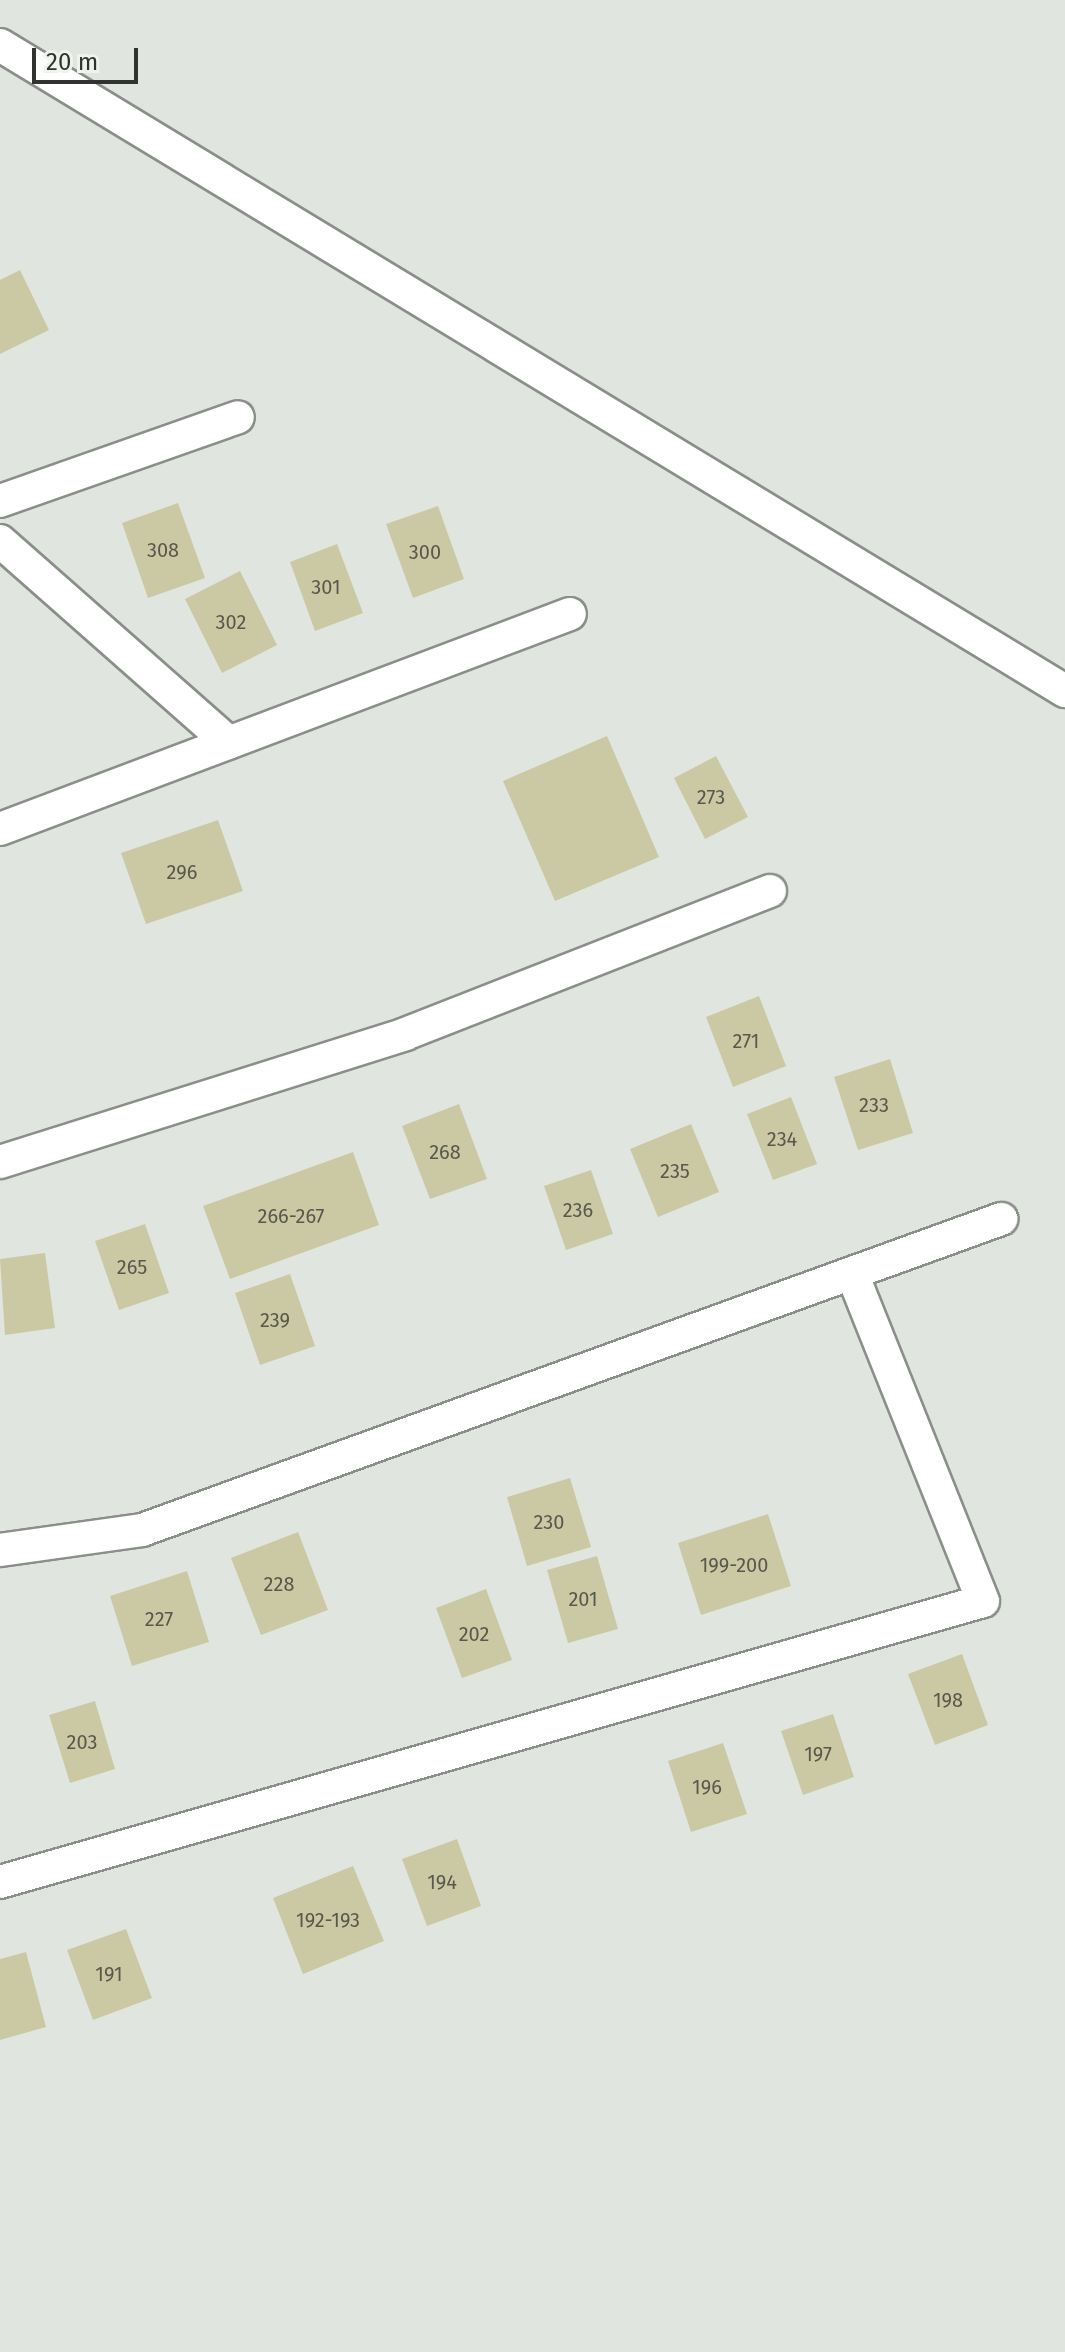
<!DOCTYPE html>
<html>
<head>
<meta charset="utf-8">
<style>
	body { margin:0 }
	#map { position:relative; width:1065px; height:2352px; overflow:hidden; background:#e0e6df; font-family:"Fira Sans",sans-serif }
	div>[style] { position:absolute }
	.building>* { inset:0; background:#cbc9a4 }
	.roads { filter:drop-shadow(2px 0 #8a8f89) drop-shadow(-2px 0 #8a8f89) drop-shadow(0 2px #8a8f89) drop-shadow(0 -2px #8a8f89) }
	.street>* { height:32px; margin:-16px; padding:0 16px; transform-origin:16px; border-radius:16px; background:#fff }
	span { translate:-50% -50%; white-space:nowrap; text-align:center; line-height:1.15; -webkit-text-stroke:8px #eef3ec; paint-order:stroke }
	.number-label { font-size:20px; color:#58584d }
	.number-label span { -webkit-text-stroke-width:0 }
	.scale { position:absolute; left:32px; top:48px; width:106px; height:36px; box-sizing:border-box; border:4px solid #313330; border-top:0; padding-left:10px; font-size:24px; line-height:28px; white-space:nowrap; color:#313330; -webkit-text-stroke:6px #eef3ec; paint-order:stroke }
</style>
</head>
<body>
<div id="map">
	<div class="building">
		<i style="clip-path:polygon(20px 270px,49px 330px,0 354px,0 280px)"></i>
		<i style="clip-path:polygon(178px 503px,205px 578px,148px 598px,122px 523px)"></i>
		<i style="clip-path:polygon(438px 506px,464px 579px,413px 598px,386px 524px)"></i>
		<i style="clip-path:polygon(337px 544px,363px 613px,315px 631px,290px 562px)"></i>
		<i style="clip-path:polygon(240px 571px,277px 645px,222px 673px,185px 599px)"></i>
		<i style="clip-path:polygon(607px 736px,659px 857px,555px 901px,503px 781px)"></i>
		<i style="clip-path:polygon(716px 756px,748px 817px,705px 839px,674px 778px)"></i>
		<i style="clip-path:polygon(218px 820px,243px 891px,146px 924px,121px 853px)"></i>
		<i style="clip-path:polygon(759px 996px,786px 1066px,733px 1087px,706px 1017px)"></i>
		<i style="clip-path:polygon(890px 1059px,913px 1133px,858px 1150px,834px 1077px)"></i>
		<i style="clip-path:polygon(791px 1097px,817px 1164px,773px 1180px,747px 1114px)"></i>
		<i style="clip-path:polygon(459px 1104px,487px 1179px,430px 1199px,402px 1126px)"></i>
		<i style="clip-path:polygon(691px 1124px,719px 1192px,658px 1217px,630px 1149px)"></i>
		<i style="clip-path:polygon(353px 1152px,379px 1225px,230px 1279px,203px 1206px)"></i>
		<i style="clip-path:polygon(591px 1170px,613px 1234px,566px 1250px,544px 1186px)"></i>
		<i style="clip-path:polygon(145px 1224px,169px 1293px,119px 1310px,95px 1241px)"></i>
		<i style="clip-path:polygon(45px 1253px,55px 1328px,5px 1335px,0 1259px)"></i>
		<i style="clip-path:polygon(290px 1274px,315px 1346px,260px 1365px,235px 1293px)"></i>
		<i style="clip-path:polygon(570px 1478px,591px 1547px,527px 1566px,507px 1497px)"></i>
		<i style="clip-path:polygon(768px 1514px,791px 1586px,701px 1615px,678px 1543px)"></i>
		<i style="clip-path:polygon(298px 1532px,328px 1610px,261px 1635px,231px 1558px)"></i>
		<i style="clip-path:polygon(597px 1556px,618px 1629px,568px 1643px,547px 1570px)"></i>
		<i style="clip-path:polygon(187px 1571px,209px 1642px,132px 1666px,110px 1596px)"></i>
		<i style="clip-path:polygon(486px 1589px,512px 1660px,462px 1678px,436px 1608px)"></i>
		<i style="clip-path:polygon(962px 1654px,988px 1725px,935px 1745px,908px 1674px)"></i>
		<i style="clip-path:polygon(95px 1701px,115px 1769px,70px 1783px,49px 1715px)"></i>
		<i style="clip-path:polygon(833px 1714px,854px 1777px,803px 1795px,781px 1731px)"></i>
		<i style="clip-path:polygon(723px 1743px,747px 1814px,691px 1832px,668px 1761px)"></i>
		<i style="clip-path:polygon(457px 1839px,481px 1906px,427px 1926px,402px 1859px)"></i>
		<i style="clip-path:polygon(353px 1866px,384px 1941px,303px 1974px,273px 1898px)"></i>
		<i style="clip-path:polygon(126px 1929px,152px 1998px,93px 2020px,67px 1950px)"></i>
		<i style="clip-path:polygon(26px 1952px,46px 2027px,0 2040px,0 1959px)"></i>
	</div>
	<div class="roads">
		<div class="street">
			<i style="left:0;top:45px;width:1246px;rotate:31.24deg"></i>
			<i style="left:0;top:501px;width:252px;rotate:-19.4deg"></i>
			<i style="left:0;top:541px;width:305px;rotate:41.4deg"></i>
			<i style="left:0;top:829px;width:609px;rotate:-20.67deg"></i>
			<i style="left:0;top:1162px;width:425px;rotate:-17.5deg"></i>
			<i style="left:405px;top:1034px;width:392px;rotate:-21.4deg"></i>
			<i style="left:0;top:1550px;width:143px;rotate:-8deg"></i>
			<i style="left:142px;top:1530px;width:914px;rotate:-19.9deg"></i>
			<i style="left:0;top:1882px;width:1022px;rotate:-15.95deg"></i>
			<i style="left:983px;top:1601px;width:353px;rotate:-111.8deg"></i>
		</div>
	</div>
	<div class="number-label">
		<span style="left:163px;top:550px">308</span>
		<span style="left:425px;top:552px">300</span>
		<span style="left:326px;top:587px">301</span>
		<span style="left:231px;top:622px">302</span>
		<span style="left:711px;top:797px">273</span>
		<span style="left:182px;top:872px">296</span>
		<span style="left:746px;top:1041px">271</span>
		<span style="left:874px;top:1105px">233</span>
		<span style="left:782px;top:1139px">234</span>
		<span style="left:445px;top:1152px">268</span>
		<span style="left:675px;top:1171px">235</span>
		<span style="left:578px;top:1210px">236</span>
		<span style="left:291px;top:1216px">266-267</span>
		<span style="left:132px;top:1267px">265</span>
		<span style="left:275px;top:1320px">239</span>
		<span style="left:549px;top:1522px">230</span>
		<span style="left:734px;top:1565px">199-200</span>
		<span style="left:279px;top:1584px">228</span>
		<span style="left:583px;top:1599px">201</span>
		<span style="left:159px;top:1619px">227</span>
		<span style="left:474px;top:1634px">202</span>
		<span style="left:948px;top:1700px">198</span>
		<span style="left:82px;top:1742px">203</span>
		<span style="left:818px;top:1754px">197</span>
		<span style="left:707px;top:1787px">196</span>
		<span style="left:442px;top:1882px">194</span>
		<span style="left:328px;top:1920px">192-193</span>
		<span style="left:109px;top:1974px">191</span>
	</div>
	<div class="scale">20 m</div>
</div>
</body>
</html>
